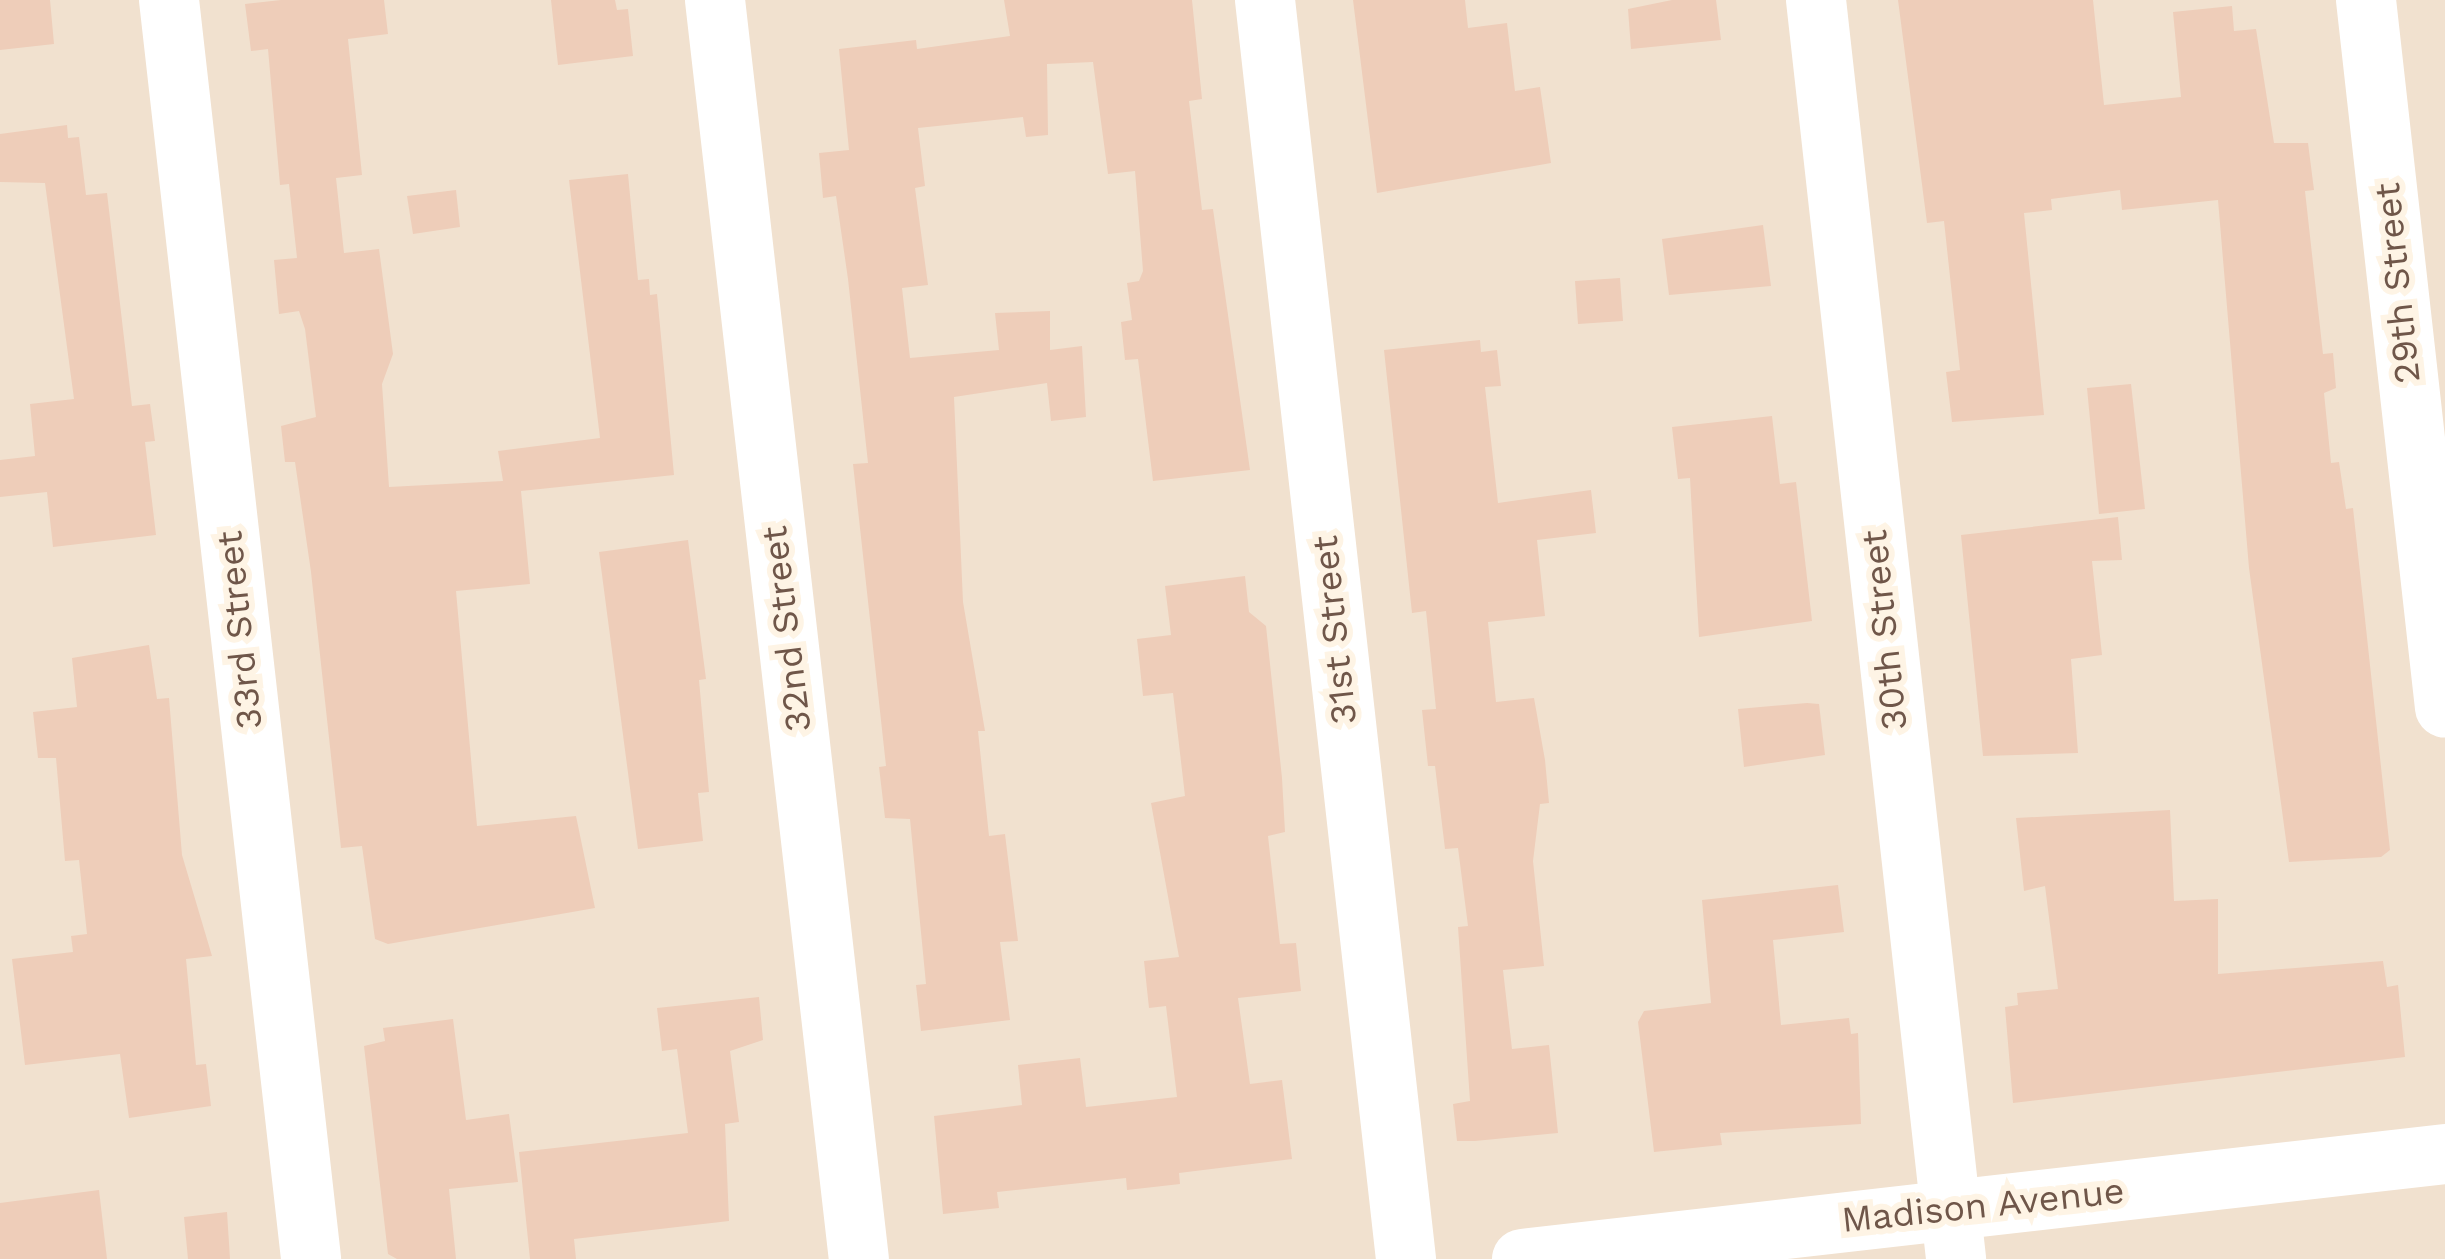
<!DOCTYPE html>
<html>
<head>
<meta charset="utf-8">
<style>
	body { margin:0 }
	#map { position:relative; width:2445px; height:1259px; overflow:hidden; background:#faf0e0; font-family:"Work Sans",sans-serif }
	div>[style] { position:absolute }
	.residential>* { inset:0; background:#f1e1cf }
	.building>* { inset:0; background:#eecdb9 }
	.minor>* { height:60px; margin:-30px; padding:0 30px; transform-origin:30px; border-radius:30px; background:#fff }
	span { translate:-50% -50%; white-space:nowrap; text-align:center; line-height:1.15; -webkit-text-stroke:12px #fef4e5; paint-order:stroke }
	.street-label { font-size:36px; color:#6f5649 }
</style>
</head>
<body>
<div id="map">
	<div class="residential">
		<i style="clip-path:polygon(0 0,2445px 0,2445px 1259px,0 1259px)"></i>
	</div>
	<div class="building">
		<i style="clip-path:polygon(0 0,50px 0,54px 44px,0 50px)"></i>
		<i style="clip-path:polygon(281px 0,384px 0,388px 34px,348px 39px,362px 175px,336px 178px,344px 253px,379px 249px,393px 354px,382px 384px,389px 487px,503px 481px,498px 451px,600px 438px,569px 180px,628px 174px,638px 280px,649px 279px,650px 295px,657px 294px,674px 475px,521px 491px,530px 584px,456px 591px,477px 826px,576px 816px,595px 908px,388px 944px,375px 939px,362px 846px,341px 848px,311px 572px,295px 462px,285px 462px,281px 426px,316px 417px,305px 329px,299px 311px,279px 314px,274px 260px,297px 258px,289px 184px,280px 185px,268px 49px,251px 51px,245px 4px)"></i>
		<i style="clip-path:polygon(551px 0,615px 0,617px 10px,628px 9px,633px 56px,558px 65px)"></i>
		<i style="clip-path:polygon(1004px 0,1192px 0,1202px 99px,1189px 101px,1202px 210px,1213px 209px,1250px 470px,1153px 481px,1138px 359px,1125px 360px,1121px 322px,1132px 320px,1127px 283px,1139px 281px,1143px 271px,1135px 171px,1108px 174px,1093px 62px,1047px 64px,1048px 135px,1026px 137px,1023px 117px,918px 128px,925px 186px,915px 188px,928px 285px,902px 288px,910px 358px,999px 350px,995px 313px,1050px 311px,1050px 350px,1082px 346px,1086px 417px,1051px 421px,1047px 383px,954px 397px,963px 602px,985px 731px,978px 731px,989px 836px,1005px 834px,1018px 941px,1000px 942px,1010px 1020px,921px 1031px,916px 985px,926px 984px,910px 819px,885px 818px,879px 767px,886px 766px,853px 464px,868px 463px,848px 279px,836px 196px,823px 198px,819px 153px,849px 150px,839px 49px,916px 40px,917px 49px,1010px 36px)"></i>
		<i style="clip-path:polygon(1353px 0,1465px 0,1468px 28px,1507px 23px,1515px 91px,1540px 87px,1551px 163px,1377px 193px)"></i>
		<i style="clip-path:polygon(1672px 0,1716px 0,1721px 40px,1631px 49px,1628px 9px)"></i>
		<i style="clip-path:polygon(1898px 0,2093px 0,2104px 105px,2181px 97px,2173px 12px,2232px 6px,2234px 31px,2256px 29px,2274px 143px,2308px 143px,2314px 190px,2305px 191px,2323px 354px,2333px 353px,2336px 388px,2324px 393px,2331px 463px,2339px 462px,2346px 509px,2353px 508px,2390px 850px,2381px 857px,2289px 862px,2249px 568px,2218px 200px,2122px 210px,2120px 190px,2051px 199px,2052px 210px,2024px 213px,2044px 415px,1952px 422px,1946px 372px,1960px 370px,1944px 221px,1927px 223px)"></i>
		<i style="clip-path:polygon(67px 125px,68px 138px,79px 137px,86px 195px,107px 193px,132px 406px,150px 404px,155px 441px,145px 442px,156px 535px,53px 547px,47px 492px,0 497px,0 460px,35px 456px,30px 404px,74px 399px,45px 183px,0 182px,0 134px)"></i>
		<i style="clip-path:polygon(456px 190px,460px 227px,413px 234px,407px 196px)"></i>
		<i style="clip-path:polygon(1763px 225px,1771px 286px,1669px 295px,1662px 239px)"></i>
		<i style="clip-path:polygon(1620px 278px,1623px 321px,1578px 324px,1575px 281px)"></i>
		<i style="clip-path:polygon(1480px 340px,1481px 352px,1497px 350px,1501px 386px,1485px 387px,1498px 503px,1591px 490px,1596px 533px,1537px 540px,1545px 616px,1488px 622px,1496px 702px,1534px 698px,1545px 760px,1549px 803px,1540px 804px,1533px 861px,1544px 966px,1503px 970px,1512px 1049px,1549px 1045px,1558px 1133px,1475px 1141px,1457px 1141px,1453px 1104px,1470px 1101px,1458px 927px,1468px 926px,1458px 848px,1445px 849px,1435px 766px,1428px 766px,1422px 710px,1436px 709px,1426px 611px,1412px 613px,1384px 350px)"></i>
		<i style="clip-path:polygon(2131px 384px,2145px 509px,2099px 514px,2087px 388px)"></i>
		<i style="clip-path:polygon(1772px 416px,1780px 484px,1796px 482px,1812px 621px,1699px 637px,1690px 478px,1678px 479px,1672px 427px)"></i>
		<i style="clip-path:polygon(2118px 517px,2122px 560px,2092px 561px,2102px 655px,2071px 659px,2078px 753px,1983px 756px,1961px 535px)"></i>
		<i style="clip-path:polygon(688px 540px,706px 679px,699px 680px,709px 792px,698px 793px,703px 841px,638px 849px,599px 552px)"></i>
		<i style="clip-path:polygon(1245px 576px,1249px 612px,1266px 626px,1282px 778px,1285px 832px,1268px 836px,1280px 944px,1296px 943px,1301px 991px,1238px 998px,1250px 1084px,1282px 1080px,1292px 1159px,1179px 1173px,1180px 1184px,1127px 1190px,1126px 1178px,997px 1192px,999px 1208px,943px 1214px,934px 1116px,1022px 1105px,1018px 1065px,1080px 1058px,1086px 1107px,1177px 1097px,1166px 1006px,1149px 1008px,1144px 961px,1179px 957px,1151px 803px,1185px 796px,1173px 693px,1143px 696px,1137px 639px,1171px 635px,1165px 586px)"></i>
		<i style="clip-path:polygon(149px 645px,157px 699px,169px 698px,182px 855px,212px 956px,186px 959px,196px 1065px,206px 1064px,211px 1106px,129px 1118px,120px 1054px,25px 1065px,12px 959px,73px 952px,71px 936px,87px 934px,79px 860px,65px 861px,56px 758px,38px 758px,33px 712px,77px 707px,72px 658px)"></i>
		<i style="clip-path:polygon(1807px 703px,1819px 704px,1825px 755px,1744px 767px,1738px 709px)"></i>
		<i style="clip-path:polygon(2170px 810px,2174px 901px,2218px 899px,2218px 974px,2383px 961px,2387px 987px,2398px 985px,2405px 1057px,2013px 1103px,2005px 1007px,2018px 1005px,2017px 993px,2058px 989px,2045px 886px,2024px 891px,2016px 818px)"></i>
		<i style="clip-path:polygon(1838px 885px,1844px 932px,1773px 940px,1781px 1025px,1849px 1018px,1851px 1034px,1858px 1033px,1861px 1124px,1720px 1133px,1722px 1145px,1654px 1152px,1638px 1022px,1644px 1011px,1711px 1003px,1702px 900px)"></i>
		<i style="clip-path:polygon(759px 997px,763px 1040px,730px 1051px,739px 1122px,725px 1124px,729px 1221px,574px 1239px,576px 1259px,530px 1259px,519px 1152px,688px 1133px,677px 1049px,662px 1051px,657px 1008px)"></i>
		<i style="clip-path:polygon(453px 1019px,466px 1120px,509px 1114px,518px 1182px,449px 1189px,456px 1259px,397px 1259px,388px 1254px,364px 1046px,385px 1041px,383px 1028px)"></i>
		<i style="clip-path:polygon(99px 1190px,107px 1259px,0 1259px,0 1203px)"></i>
		<i style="clip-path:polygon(227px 1212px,230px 1259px,188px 1259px,184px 1217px)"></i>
	</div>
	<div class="minor">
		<i style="left:169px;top:0;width:1267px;rotate:83.56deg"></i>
		<i style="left:715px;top:0;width:1267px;rotate:83.48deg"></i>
		<i style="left:1265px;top:0;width:1267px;rotate:83.61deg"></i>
		<i style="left:1816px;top:0;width:1267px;rotate:83.65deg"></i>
		<i style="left:2366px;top:0;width:712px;rotate:83.63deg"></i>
		<i style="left:1522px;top:1259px;width:929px;rotate:-6.49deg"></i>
	</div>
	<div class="street-label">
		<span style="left:2398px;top:283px;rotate:-96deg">29th Street</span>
		<span style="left:787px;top:629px;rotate:-97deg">32nd Street</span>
		<span style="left:240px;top:630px;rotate:-96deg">33rd Street</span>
		<span style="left:1335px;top:630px;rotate:-96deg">31st Street</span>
		<span style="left:1885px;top:630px;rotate:-96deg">30th Street</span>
		<span style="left:1983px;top:1206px;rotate:-6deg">Madison Avenue</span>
	</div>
</div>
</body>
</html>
